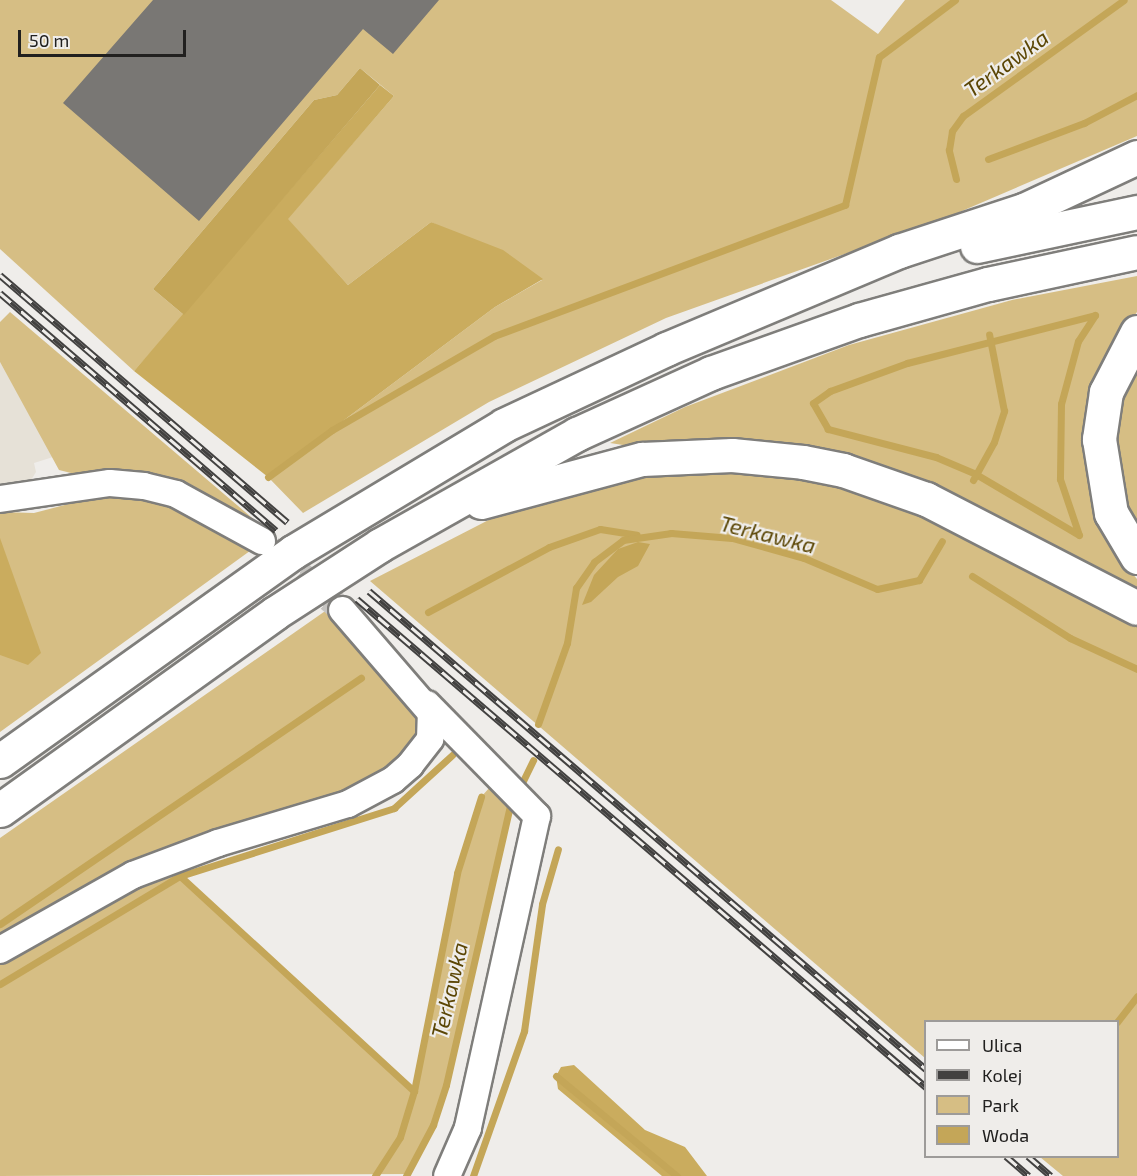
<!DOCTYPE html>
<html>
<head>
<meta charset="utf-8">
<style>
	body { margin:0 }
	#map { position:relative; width:1137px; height:1176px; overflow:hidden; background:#efedea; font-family:"Exo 2",sans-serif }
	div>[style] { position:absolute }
	.built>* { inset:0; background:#e6e1d7 }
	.green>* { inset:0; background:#d6be84 }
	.forest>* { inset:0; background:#caac5e }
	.water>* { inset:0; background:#c4a658 }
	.stream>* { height:7px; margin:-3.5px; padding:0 3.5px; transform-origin:3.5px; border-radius:3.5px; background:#c4a658 }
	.building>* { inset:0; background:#797774 }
	.minor-tunnel>* { height:26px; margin-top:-13px; transform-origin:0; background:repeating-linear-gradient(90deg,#c6c4c1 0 26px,transparent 0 39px) }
	.roads { filter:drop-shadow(2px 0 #7f7e7b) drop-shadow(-2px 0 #7f7e7b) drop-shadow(0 2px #7f7e7b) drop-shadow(0 -2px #7f7e7b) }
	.minor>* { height:26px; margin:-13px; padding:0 13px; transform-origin:13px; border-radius:13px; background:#fff }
	.motorway>* { height:33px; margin:-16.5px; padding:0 16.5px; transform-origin:16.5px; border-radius:16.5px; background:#fff }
	.rail>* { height:7px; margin-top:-3.5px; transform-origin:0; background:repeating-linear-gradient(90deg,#efedea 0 14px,#424140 0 28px); box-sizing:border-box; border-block:2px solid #424140 }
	span { translate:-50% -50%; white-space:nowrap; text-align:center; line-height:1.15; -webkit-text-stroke:4.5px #efedea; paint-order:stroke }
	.water-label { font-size:22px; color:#5b4605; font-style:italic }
	.legend { position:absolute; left:924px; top:1020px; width:195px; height:138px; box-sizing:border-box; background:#efedea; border:2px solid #9d9b99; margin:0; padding:8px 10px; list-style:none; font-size:18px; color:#21201f }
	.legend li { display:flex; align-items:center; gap:12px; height:30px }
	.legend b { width:30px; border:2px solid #9d9b99 }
	.scale { position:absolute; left:18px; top:30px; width:168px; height:27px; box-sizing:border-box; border:3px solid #21201f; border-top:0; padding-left:8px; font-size:18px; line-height:21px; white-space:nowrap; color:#21201f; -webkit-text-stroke:4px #efedea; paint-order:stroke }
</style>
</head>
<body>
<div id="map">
	<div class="built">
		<i style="clip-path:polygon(0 362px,53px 457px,34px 463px,36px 472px,28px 485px,0 485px)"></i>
	</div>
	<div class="green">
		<i style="clip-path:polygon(0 0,831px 0,878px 34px,905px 0,1137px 0,1137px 136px,948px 217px,666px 318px,489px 402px,303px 513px,268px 477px,495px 307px,542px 280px,431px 222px,348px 285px,287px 219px,394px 96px,360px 68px,337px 95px,314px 100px,153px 289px,184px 315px,134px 371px,0 249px)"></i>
		<i style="clip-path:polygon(1137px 276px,1137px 312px,1109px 353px,1119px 558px,1137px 579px,1137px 593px,949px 495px,610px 443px,685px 407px,849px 345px,1012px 300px)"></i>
		<i style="clip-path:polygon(10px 312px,271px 534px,148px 473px,104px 469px,75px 474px,59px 470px,0 362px,0 322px)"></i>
		<i style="clip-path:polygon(1137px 357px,1137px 529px,1127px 512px,1115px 444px,1121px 392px)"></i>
		<i style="clip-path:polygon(684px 466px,817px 477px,934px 517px,1137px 622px,1137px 1176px,1063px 1176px,1040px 1157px,1118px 1156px,1118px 1022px,926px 1022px,925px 1058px,370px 581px,518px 505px)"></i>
		<i style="clip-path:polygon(103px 495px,164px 501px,254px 548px,0 732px,0 512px,34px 513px)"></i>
		<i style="clip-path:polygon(331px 607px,431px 713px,393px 780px,161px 864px,180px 876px,414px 1091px,470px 827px,481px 797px,491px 786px,510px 805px,446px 1085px,433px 1125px,408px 1174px,0 1176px,0 838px)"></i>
	</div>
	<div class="forest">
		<i style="clip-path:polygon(380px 85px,394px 96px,288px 219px,348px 285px,431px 222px,503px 250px,543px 279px,495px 307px,268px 477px,134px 371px)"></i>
		<i style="clip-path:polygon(0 538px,41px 653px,28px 665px,0 655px)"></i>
		<i style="clip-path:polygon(574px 1065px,645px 1130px,685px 1147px,707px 1176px,662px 1176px,558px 1089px,556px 1076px,561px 1067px)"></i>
	</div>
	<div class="water">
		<i style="clip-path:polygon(360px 68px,380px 85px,184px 315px,153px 289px,314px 100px,337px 95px)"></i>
		<i style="clip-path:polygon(638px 542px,650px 544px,638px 566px,618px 577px,591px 602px,582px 605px,594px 575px,618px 549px)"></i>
	</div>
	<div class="stream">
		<i style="left:988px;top:159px;width:103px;rotate:-20.6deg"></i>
		<i style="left:1084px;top:123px;width:60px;rotate:-27.8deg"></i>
		<i style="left:956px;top:179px;width:30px;rotate:-104deg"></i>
		<i style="left:949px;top:150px;width:19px;rotate:-81deg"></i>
		<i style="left:952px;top:131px;width:19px;rotate:-54deg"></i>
		<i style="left:963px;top:116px;width:198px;rotate:-35.8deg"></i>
		<i style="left:1095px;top:315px;width:31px;rotate:123deg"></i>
		<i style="left:1078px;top:341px;width:65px;rotate:105.1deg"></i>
		<i style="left:1061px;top:404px;width:75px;rotate:90.8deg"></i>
		<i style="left:1060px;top:479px;width:59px;rotate:71.3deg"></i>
		<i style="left:1079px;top:535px;width:120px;rotate:-149.4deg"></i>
		<i style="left:976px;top:474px;width:43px;rotate:-157deg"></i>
		<i style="left:936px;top:457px;width:112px;rotate:-165.5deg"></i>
		<i style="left:828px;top:429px;width:30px;rotate:-120deg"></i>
		<i style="left:813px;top:403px;width:21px;rotate:-35deg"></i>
		<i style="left:830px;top:391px;width:82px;rotate:-20deg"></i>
		<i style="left:907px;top:363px;width:194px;rotate:-14.3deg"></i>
		<i style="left:268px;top:477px;width:79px;rotate:-36.3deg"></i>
		<i style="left:332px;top:430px;width:187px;rotate:-30.1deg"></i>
		<i style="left:494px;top:336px;width:375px;rotate:-20.5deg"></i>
		<i style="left:845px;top:205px;width:152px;rotate:-77.1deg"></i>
		<i style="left:879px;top:57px;width:95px;rotate:-36.9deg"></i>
		<i style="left:973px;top:480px;width:43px;rotate:-61.1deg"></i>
		<i style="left:994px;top:442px;width:33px;rotate:-72deg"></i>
		<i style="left:1004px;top:411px;width:78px;rotate:-101deg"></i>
		<i style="left:972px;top:576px;width:116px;rotate:32.3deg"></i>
		<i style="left:1070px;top:638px;width:74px;rotate:24.8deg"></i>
		<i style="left:428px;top:612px;width:137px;rotate:-28.2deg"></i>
		<i style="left:549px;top:547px;width:54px;rotate:-19.4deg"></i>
		<i style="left:600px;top:529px;width:37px;rotate:9deg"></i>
		<i style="left:538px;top:724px;width:86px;rotate:-70.3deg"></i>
		<i style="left:567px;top:643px;width:56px;rotate:-80.7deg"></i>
		<i style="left:576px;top:588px;width:32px;rotate:-55deg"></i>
		<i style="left:594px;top:562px;width:36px;rotate:-37deg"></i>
		<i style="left:623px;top:540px;width:49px;rotate:-8.3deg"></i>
		<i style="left:671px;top:533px;width:61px;rotate:4.7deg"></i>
		<i style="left:732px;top:538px;width:75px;rotate:15.5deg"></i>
		<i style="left:804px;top:558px;width:79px;rotate:23deg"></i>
		<i style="left:877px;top:589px;width:43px;rotate:-12.1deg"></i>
		<i style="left:919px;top:580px;width:45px;rotate:-59.5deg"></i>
		<i style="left:520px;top:787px;width:30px;rotate:-64deg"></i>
		<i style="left:180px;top:876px;width:318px;rotate:42.6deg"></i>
		<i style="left:0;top:924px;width:437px;rotate:-34.3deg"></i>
		<i style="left:0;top:984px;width:210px;rotate:-31deg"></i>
		<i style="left:180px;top:876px;width:225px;rotate:-17.6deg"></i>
		<i style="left:394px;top:808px;width:79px;rotate:-42.4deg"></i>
		<i style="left:1117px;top:1022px;width:33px;rotate:-52deg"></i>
		<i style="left:556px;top:1076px;width:157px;rotate:39.6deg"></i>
		<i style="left:375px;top:1176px;width:46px;rotate:-57.3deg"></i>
		<i style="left:400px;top:1137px;width:48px;rotate:-73.1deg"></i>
		<i style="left:414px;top:1091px;width:222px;rotate:-78.8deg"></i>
		<i style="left:457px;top:873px;width:80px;rotate:-72.5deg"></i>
		<i style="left:406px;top:1176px;width:58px;rotate:-62.1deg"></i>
		<i style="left:433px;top:1125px;width:42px;rotate:-72deg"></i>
		<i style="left:446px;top:1085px;width:287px;rotate:-77.1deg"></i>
		<i style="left:473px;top:1176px;width:154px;rotate:-70.6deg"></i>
		<i style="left:524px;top:1031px;width:128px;rotate:-81.9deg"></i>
		<i style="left:542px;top:904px;width:57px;rotate:-73.8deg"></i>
	</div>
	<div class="building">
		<i style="clip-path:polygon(153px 0,439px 0,393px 54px,363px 29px,199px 221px,63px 103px)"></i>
	</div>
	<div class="minor-tunnel">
		<i style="left:270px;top:548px;width:95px;rotate:40.7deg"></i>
	</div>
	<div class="roads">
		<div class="minor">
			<i style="left:0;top:499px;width:111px;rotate:-8.3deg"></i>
			<i style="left:110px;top:483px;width:34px;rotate:5deg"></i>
			<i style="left:144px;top:486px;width:33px;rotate:14deg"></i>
			<i style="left:176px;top:494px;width:98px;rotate:28.7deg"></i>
			<i style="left:427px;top:704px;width:157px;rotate:45.5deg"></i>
			<i style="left:537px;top:816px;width:320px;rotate:102.5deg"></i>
			<i style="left:468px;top:1128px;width:52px;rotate:113.6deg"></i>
			<i style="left:0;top:950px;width:153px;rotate:-29.4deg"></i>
			<i style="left:133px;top:875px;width:91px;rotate:-20.6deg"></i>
			<i style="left:218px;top:843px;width:136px;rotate:-16.7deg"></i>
			<i style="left:348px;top:804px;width:51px;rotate:-28.1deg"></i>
			<i style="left:393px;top:780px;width:23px;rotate:-41deg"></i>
			<i style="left:410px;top:765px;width:33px;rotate:-52deg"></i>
			<i style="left:430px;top:739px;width:26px;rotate:-88deg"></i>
			<i style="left:431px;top:713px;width:136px;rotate:-130.8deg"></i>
		</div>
		<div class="motorway">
			<i style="left:977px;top:246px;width:164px;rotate:-12deg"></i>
			<i style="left:1137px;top:332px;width:68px;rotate:117.3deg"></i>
			<i style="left:1106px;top:392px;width:48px;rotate:98.5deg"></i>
			<i style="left:1099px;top:439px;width:75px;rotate:80.8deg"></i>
			<i style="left:1111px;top:513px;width:51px;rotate:59.4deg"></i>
			<i style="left:481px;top:502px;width:167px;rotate:-15deg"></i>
			<i style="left:642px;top:459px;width:90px;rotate:-2.5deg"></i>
			<i style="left:732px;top:455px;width:71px;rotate:5.6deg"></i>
			<i style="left:803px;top:462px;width:41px;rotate:11.3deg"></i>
			<i style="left:843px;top:470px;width:88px;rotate:19.3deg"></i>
			<i style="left:926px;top:499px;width:237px;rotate:27.3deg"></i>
			<i style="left:0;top:761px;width:360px;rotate:-35.5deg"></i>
			<i style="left:293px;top:552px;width:246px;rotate:-31deg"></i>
			<i style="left:504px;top:425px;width:179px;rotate:-25.1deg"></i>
			<i style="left:666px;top:349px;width:253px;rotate:-22.8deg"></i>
			<i style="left:899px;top:251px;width:132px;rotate:-18.2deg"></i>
			<i style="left:1024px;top:210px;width:125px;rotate:-25.1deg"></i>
			<i style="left:0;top:810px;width:338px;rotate:-35.6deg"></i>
			<i style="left:275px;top:613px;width:125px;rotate:-32.9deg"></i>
			<i style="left:380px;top:545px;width:226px;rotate:-29.4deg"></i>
			<i style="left:577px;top:434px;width:147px;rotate:-24.5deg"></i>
			<i style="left:711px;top:373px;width:157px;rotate:-19.7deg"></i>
			<i style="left:859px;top:320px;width:134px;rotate:-15.6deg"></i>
			<i style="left:988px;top:284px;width:152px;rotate:-12.1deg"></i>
		</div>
	</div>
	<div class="rail">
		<i style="left:0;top:275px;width:379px;rotate:40.7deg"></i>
		<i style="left:0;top:293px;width:364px;rotate:40.7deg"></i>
		<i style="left:369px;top:591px;width:734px;rotate:40.64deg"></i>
		<i style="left:357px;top:599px;width:750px;rotate:40.62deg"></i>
		<i style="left:1006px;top:1156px;width:30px;rotate:41deg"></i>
		<i style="left:1028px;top:1156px;width:30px;rotate:41deg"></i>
	</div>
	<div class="water-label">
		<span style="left:1006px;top:63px;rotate:-36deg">Terkawka</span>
		<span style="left:768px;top:534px;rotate:14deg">Terkawka</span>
		<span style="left:449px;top:990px;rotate:-77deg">Terkawka</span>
	</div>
	<ul class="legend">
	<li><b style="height:8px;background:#fff"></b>Ulica</li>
	<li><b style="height:8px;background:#424140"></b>Kolej</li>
	<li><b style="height:16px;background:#d6be84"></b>Park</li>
	<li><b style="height:16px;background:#c4a658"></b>Woda</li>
	</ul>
	<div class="scale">50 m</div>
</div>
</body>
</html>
